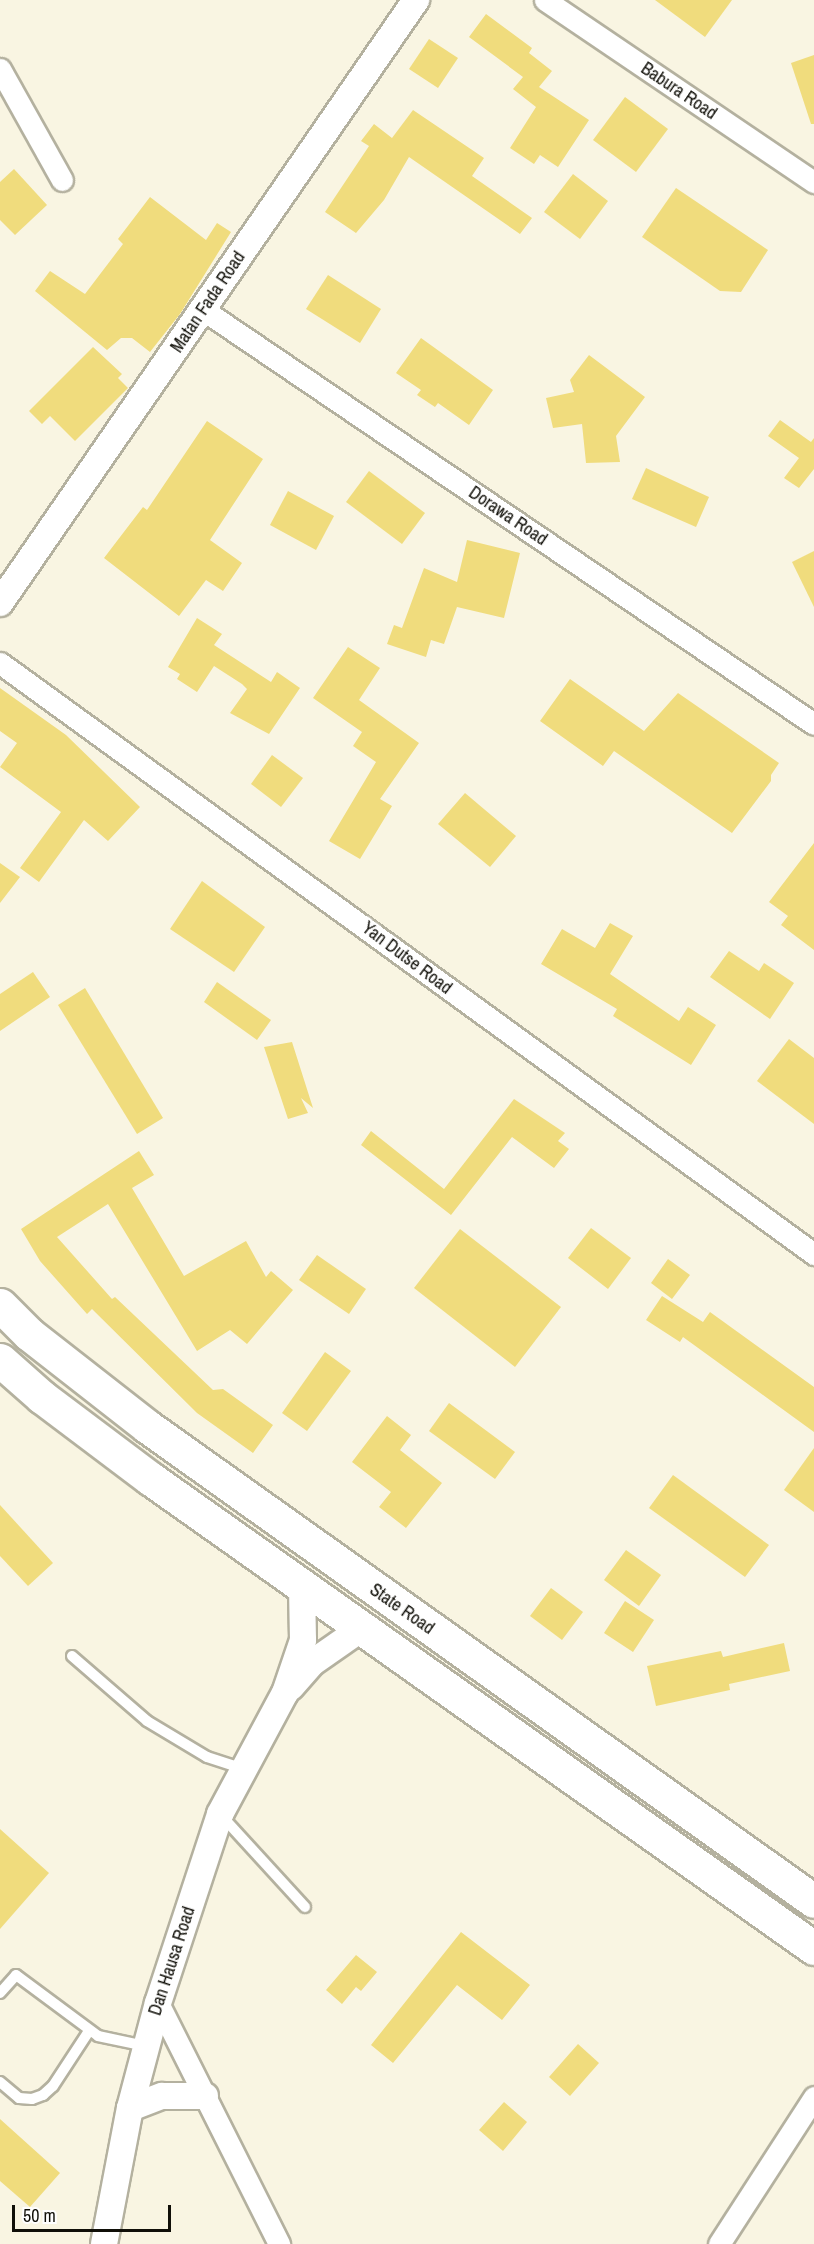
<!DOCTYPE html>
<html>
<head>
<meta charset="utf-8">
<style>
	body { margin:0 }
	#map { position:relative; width:814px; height:2244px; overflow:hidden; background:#f9f5e2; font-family:"Archivo Narrow",sans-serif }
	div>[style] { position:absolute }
	.building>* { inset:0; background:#f0dc7d }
	.roads { filter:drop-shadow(2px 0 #b4b19f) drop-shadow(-2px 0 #b4b19f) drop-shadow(0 2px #b4b19f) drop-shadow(0 -2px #b4b19f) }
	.service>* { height:10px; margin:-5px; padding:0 5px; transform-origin:5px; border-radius:5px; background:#fff }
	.minor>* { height:21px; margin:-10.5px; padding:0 10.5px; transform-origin:10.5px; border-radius:10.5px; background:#fff }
	.tertiary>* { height:26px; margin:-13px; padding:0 13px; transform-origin:13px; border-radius:13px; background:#fff }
	.primary>* { height:33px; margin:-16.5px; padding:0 16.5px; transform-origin:16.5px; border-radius:16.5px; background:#fff }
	span { translate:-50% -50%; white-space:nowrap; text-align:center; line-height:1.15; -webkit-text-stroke:4.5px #fff; paint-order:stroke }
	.street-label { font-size:18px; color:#100f08 }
	.scale { position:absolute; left:12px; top:2205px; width:159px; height:27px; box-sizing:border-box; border:3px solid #100f08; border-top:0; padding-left:8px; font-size:18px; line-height:21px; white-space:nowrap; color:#100f08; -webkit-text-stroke:4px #fff; paint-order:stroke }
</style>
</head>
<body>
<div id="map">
	<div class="building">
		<i style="clip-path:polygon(655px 0,732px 0,705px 37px)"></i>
		<i style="clip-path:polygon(486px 14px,532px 48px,529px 53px,552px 71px,539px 87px,589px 120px,558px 167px,540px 155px,534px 164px,510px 148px,536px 107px,513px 89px,523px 77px,469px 37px)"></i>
		<i style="clip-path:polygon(429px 39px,458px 58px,438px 88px,409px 69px)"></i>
		<i style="clip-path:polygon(814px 55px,814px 124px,811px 124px,791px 63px)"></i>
		<i style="clip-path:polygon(625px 97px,668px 129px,636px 172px,593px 140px)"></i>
		<i style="clip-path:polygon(413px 110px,484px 158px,472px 176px,532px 218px,520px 234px,409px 157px,384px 200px,356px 233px,325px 212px,369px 146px,361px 141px,374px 124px,392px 138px)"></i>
		<i style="clip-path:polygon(14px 169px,47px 205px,15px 235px,0 220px,0 182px)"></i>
		<i style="clip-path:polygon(573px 174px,608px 201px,580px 239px,544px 212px)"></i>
		<i style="clip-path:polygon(676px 188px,768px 250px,741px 292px,720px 291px,642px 237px)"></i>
		<i style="clip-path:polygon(150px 197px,206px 240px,217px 223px,231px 232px,180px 314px,150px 352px,132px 338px,121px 338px,107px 350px,35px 291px,50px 271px,85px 294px,123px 244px,118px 239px)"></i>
		<i style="clip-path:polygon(328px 275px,381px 309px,360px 343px,306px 309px)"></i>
		<i style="clip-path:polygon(421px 338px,493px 390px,469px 425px,438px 403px,435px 407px,417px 395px,421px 390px,396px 373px)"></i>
		<i style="clip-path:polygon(93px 347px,122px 374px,118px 378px,128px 388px,75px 441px,50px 416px,42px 424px,29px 411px)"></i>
		<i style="clip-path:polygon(589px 355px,645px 397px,616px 436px,620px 462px,586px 463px,582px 424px,553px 428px,546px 398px,574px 392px,570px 380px)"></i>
		<i style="clip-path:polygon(780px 420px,811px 442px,814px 438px,814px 469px,799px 488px,784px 478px,799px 458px,768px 436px)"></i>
		<i style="clip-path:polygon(207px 421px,263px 459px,210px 540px,242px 563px,223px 591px,206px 580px,179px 616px,104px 558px,143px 507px,147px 510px)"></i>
		<i style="clip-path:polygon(646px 468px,709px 497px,696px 527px,632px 499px)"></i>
		<i style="clip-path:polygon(369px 471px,425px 513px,402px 544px,346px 502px)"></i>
		<i style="clip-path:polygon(288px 491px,334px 516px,316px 550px,270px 525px)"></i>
		<i style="clip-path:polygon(467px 540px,520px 553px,504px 618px,457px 607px,444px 644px,431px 640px,426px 657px,387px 644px,394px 625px,402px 628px,424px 568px,457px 582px)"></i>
		<i style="clip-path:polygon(814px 551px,814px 607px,792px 562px)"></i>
		<i style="clip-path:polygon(197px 618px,222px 634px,214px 645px,271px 682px,277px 672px,300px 688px,269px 734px,230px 713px,247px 689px,242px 684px,214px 666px,197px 692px,177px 679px,180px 674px,168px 667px)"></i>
		<i style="clip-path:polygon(348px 647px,380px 668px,359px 700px,419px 743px,380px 799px,392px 806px,360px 859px,329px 841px,376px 762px,353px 746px,362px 732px,313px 698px)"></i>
		<i style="clip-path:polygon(570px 679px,644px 731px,678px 693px,779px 763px,771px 775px,771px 781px,732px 833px,614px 751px,603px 766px,540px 721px)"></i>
		<i style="clip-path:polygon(0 688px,66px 735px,140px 807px,108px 841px,84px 820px,39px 882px,20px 868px,61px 812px,0 767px,17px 743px,0 731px)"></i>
		<i style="clip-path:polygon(272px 755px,303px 778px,281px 807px,251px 784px)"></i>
		<i style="clip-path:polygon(465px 793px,516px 836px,490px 867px,438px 824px)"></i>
		<i style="clip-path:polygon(814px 843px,814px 950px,781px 925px,788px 916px,769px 902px)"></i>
		<i style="clip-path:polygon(0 863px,20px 877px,0 903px)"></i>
		<i style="clip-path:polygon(202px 881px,265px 927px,234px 972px,170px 929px)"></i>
		<i style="clip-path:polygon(610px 923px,633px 936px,610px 974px,679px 1021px,688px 1007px,716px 1025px,691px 1065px,613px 1016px,617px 1009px,541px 964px,562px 929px,595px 948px)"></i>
		<i style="clip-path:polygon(729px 951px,759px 971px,764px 963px,794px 983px,770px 1019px,710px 977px)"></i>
		<i style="clip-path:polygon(33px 972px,50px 997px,0 1031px,0 994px)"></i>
		<i style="clip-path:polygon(217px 982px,271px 1020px,257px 1040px,204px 1002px)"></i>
		<i style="clip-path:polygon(85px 988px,163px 1118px,137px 1134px,58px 1005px)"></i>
		<i style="clip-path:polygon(789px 1039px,814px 1058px,814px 1124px,757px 1081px)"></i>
		<i style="clip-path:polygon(292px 1042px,313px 1108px,301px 1098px,308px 1113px,288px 1119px,264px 1047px)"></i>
		<i style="clip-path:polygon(514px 1099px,565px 1133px,558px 1141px,569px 1149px,554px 1168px,512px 1137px,451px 1215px,361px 1145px,371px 1131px,444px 1189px)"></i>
		<i style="clip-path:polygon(139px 1151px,154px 1175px,132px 1188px,184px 1276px,246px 1241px,266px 1277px,271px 1271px,293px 1290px,247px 1344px,230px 1330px,197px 1351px,108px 1204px,57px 1237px,112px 1299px,115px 1297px,213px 1390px,223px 1389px,273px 1425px,253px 1453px,197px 1413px,92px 1309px,87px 1314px,40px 1261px,21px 1229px)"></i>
		<i style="clip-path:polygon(591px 1228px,631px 1258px,608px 1289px,568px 1258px)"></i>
		<i style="clip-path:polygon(460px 1229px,561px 1307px,515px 1367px,414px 1288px)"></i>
		<i style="clip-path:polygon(317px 1255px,366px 1289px,349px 1314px,299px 1280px)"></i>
		<i style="clip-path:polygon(668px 1259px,690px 1275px,672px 1299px,651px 1283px)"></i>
		<i style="clip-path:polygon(662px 1296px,703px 1322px,710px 1312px,814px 1387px,814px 1432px,683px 1337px,680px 1342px,646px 1320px)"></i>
		<i style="clip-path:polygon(325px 1352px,351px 1371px,307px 1431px,282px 1413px)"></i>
		<i style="clip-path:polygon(449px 1403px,515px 1452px,495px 1479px,429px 1431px)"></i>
		<i style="clip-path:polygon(387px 1416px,411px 1435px,400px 1450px,442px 1483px,406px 1528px,379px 1507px,391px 1492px,352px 1462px)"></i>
		<i style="clip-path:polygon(814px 1448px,814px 1512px,784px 1490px)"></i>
		<i style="clip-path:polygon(673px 1475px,769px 1545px,745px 1577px,649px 1508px)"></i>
		<i style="clip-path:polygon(0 1505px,53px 1563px,28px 1586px,0 1556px)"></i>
		<i style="clip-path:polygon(626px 1550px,661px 1575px,639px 1606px,604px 1580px)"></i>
		<i style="clip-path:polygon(551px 1588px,583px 1612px,562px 1640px,530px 1616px)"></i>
		<i style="clip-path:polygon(625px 1601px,654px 1620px,633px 1652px,604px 1633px)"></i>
		<i style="clip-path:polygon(784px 1643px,790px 1671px,729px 1684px,730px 1690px,656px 1706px,647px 1666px,721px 1651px,723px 1657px)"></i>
		<i style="clip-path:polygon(0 1829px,49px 1873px,0 1929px)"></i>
		<i style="clip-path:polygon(461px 1932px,530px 1985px,502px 2020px,457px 1985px,393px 2063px,371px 2045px)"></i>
		<i style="clip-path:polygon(356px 1955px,377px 1972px,361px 1991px,356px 1987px,342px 2004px,326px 1990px)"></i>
		<i style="clip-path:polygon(578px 2044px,599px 2063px,570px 2096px,549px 2077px)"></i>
		<i style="clip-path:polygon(504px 2102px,527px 2122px,503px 2151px,479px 2130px)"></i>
		<i style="clip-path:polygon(0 2119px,60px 2173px,30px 2207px,0 2181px)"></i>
	</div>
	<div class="roads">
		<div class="service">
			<i style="left:72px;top:1656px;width:99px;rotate:40.9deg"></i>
			<i style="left:147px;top:1721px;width:70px;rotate:31deg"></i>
			<i style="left:207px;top:1757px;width:38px;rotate:18deg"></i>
			<i style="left:220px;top:1814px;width:126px;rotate:47.6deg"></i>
			<i style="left:0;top:1993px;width:24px;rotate:-48deg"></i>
			<i style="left:16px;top:1975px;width:102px;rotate:36.6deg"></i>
			<i style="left:98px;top:2036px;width:49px;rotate:11.8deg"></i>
			<i style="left:0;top:2082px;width:25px;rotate:40deg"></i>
			<i style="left:19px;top:2098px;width:13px;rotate:4deg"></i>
			<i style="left:32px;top:2099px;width:12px;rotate:-20deg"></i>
			<i style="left:43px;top:2095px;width:13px;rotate:-42deg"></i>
			<i style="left:53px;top:2086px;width:66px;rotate:-56.8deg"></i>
		</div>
		<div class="minor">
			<i style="left:545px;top:0;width:325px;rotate:34.1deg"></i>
			<i style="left:0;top:69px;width:127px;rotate:60.8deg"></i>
			<i style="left:202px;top:309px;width:739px;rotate:34.14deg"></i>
			<i style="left:0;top:663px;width:1006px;rotate:35.98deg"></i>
			<i style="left:158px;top:2003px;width:270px;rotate:63.3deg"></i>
			<i style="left:719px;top:2244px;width:175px;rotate:-57.1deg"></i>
		</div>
		<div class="tertiary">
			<i style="left:0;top:603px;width:733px;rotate:-55.4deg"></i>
			<i style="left:291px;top:1687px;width:32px;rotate:-49deg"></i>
			<i style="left:312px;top:1663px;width:61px;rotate:-35deg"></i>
			<i style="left:130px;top:2108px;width:34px;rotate:-21deg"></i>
			<i style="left:162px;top:2096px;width:43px"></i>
			<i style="left:104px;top:2244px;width:138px;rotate:-79.2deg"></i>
			<i style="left:130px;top:2108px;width:109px;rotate:-75.1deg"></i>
			<i style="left:158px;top:2003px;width:199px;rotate:-71.8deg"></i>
			<i style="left:220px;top:1814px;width:137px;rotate:-61.8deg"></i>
			<i style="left:285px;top:1693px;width:56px;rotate:-71.2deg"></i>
			<i style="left:303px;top:1640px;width:54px;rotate:-91.1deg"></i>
		</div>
		<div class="primary">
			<i style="left:0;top:1305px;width:41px;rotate:45deg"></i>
			<i style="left:29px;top:1334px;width:151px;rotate:38deg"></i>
			<i style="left:148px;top:1427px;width:817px;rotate:35.44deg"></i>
			<i style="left:0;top:1360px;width:56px;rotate:41.4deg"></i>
			<i style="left:42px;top:1397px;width:136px;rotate:37deg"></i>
			<i style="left:151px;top:1479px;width:812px;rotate:35.28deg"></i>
		</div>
	</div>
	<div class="street-label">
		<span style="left:679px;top:91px;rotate:34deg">Babura Road</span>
		<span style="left:208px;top:302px;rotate:-56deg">Matan Fada Road</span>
		<span style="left:508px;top:516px;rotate:34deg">Dorawa Road</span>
		<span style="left:407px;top:958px;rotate:37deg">Yan Dutse Road</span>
		<span style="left:402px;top:1609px;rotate:35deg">State Road</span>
		<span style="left:172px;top:1961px;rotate:-72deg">Dan Hausa Road</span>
	</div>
	<div class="scale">50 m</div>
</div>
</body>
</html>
